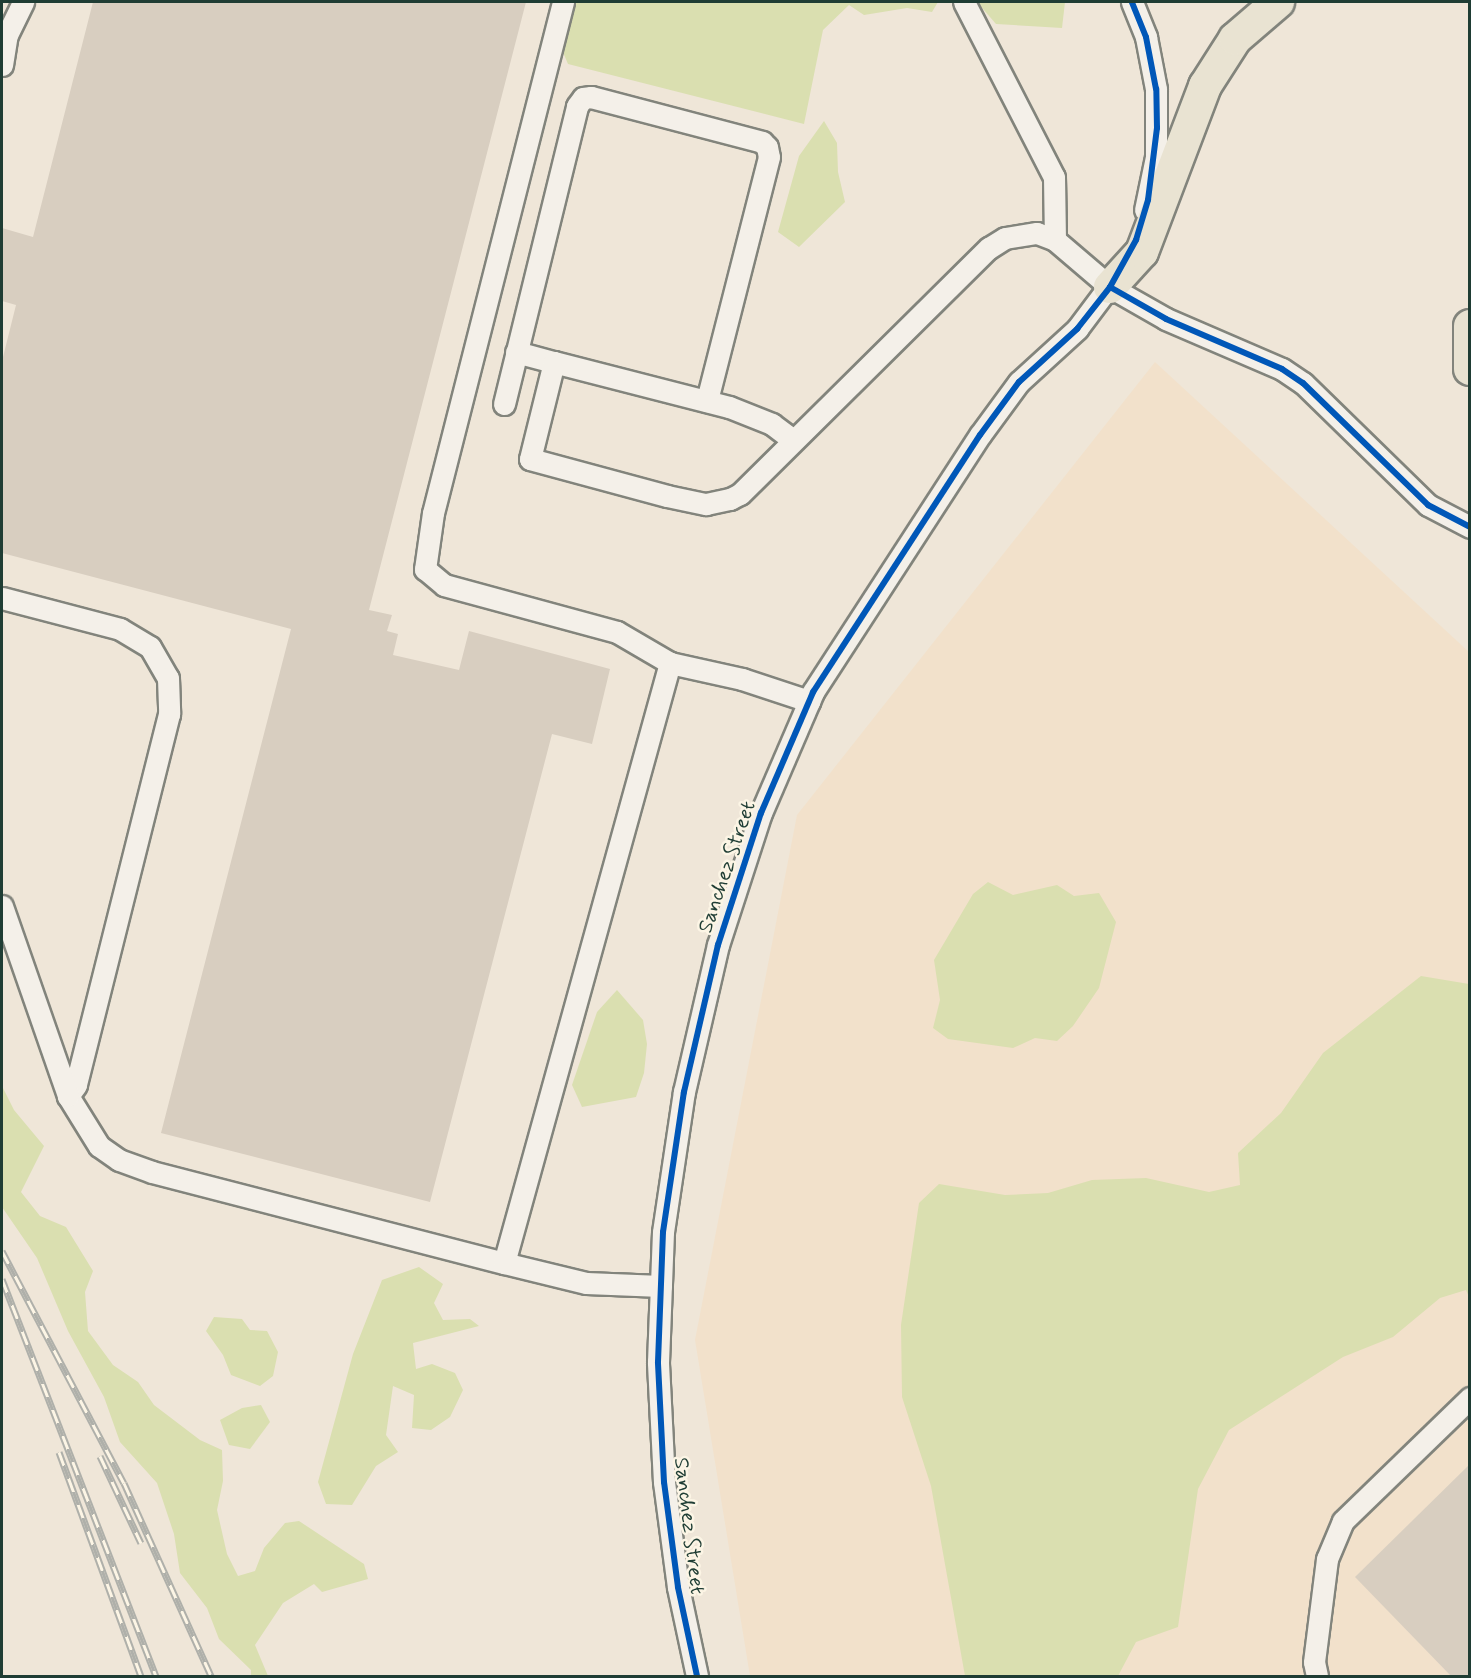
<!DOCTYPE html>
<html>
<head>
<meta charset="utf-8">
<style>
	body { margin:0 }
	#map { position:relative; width:1471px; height:1678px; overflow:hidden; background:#efe6d8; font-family:Mynerve,sans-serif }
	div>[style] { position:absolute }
	.built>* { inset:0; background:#f2e1cb }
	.green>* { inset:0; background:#dadfb0 }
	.building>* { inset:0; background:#d8cec0 }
	.roads { filter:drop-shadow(2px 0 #82847c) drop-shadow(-2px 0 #82847c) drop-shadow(0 2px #82847c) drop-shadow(0 -2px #82847c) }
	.minor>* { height:21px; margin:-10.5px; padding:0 10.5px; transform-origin:10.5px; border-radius:10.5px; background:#f4f0e9 }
	.highway>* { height:32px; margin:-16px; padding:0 16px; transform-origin:16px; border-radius:16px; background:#e9e3d2 }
	.rail>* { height:7px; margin-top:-3.5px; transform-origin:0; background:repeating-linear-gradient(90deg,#fcf5e5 0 14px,#afb0aa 0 28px); box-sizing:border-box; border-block:2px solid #afb0aa }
	.cycleway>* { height:6px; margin:-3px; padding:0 3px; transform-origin:3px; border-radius:3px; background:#0057b8 }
	span { translate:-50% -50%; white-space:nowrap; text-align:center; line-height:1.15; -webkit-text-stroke:5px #fcf5e5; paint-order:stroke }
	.street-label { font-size:21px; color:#1f3d34 }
	.frame { position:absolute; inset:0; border:3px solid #1f3d34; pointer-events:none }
</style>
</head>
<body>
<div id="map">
	<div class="built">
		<i style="clip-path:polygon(1155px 362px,1469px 652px,1469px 1676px,750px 1676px,695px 1340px,797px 815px)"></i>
	</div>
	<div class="green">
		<i style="clip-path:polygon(574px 2px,938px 2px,932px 12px,907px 8px,864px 15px,849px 5px,823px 30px,804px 124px,568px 64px,562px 50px)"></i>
		<i style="clip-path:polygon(977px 2px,1065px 2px,1062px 28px,996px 24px)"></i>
		<i style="clip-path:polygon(824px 121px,837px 143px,838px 172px,845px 202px,799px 247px,778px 232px,799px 156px)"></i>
		<i style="clip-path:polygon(988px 882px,1013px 895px,1057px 885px,1074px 896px,1099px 893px,1116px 922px,1099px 988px,1073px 1026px,1057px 1041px,1035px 1038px,1013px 1048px,948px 1039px,933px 1028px,940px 1000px,934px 960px,973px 894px)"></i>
		<i style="clip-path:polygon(1421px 976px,1469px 984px,1469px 1297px,1466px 1290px,1440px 1298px,1393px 1337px,1343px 1357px,1229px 1430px,1198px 1489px,1178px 1627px,1136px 1642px,1118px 1676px,965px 1676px,931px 1486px,902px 1397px,901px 1325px,919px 1203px,939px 1184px,1005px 1195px,1048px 1193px,1092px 1180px,1146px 1178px,1209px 1192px,1240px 1185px,1238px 1153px,1281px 1113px,1323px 1053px)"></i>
		<i style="clip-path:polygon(617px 990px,643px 1020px,647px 1044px,644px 1073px,636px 1097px,582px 1107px,572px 1085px,597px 1012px)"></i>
		<i style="clip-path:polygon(2px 1086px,14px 1110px,44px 1146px,21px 1192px,40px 1216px,66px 1227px,93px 1271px,85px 1292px,88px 1331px,113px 1365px,138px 1382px,154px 1405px,200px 1440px,222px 1450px,223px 1481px,217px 1510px,227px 1554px,238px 1576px,255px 1571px,264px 1548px,285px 1523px,299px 1521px,364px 1564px,368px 1579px,322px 1592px,314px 1584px,283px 1603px,255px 1645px,268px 1676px,251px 1676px,251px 1670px,219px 1639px,207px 1608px,180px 1573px,174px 1534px,157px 1483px,120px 1442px,104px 1397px,68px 1331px,37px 1258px,2px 1207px)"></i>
		<i style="clip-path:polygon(419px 1267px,443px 1284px,434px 1303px,443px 1320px,470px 1319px,479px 1326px,413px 1343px,416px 1369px,432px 1364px,455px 1373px,463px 1390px,450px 1417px,431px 1430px,412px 1428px,414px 1395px,393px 1386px,386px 1435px,398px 1452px,376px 1466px,352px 1505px,326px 1504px,318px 1482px,353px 1354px,382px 1280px)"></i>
		<i style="clip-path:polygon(214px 1317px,242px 1319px,250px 1330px,267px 1331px,278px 1352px,273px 1376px,260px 1386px,231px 1375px,223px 1355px,206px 1331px)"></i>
		<i style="clip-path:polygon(261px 1405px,270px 1422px,250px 1449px,229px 1445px,220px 1420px,242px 1408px)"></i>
	</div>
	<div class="building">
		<i style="clip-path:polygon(93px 2px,526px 2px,369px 610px,392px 615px,387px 631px,398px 634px,393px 655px,459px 670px,469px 631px,610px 669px,592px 744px,552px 734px,430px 1202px,161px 1133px,291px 629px,2px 553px,2px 361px,16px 305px,2px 301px,2px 228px,33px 237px)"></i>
		<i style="clip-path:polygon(1470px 1464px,1470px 1676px,1451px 1676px,1355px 1577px)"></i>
	</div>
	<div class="roads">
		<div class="minor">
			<i style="left:563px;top:2px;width:527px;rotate:104.27deg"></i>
			<i style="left:433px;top:513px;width:57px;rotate:98.1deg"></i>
			<i style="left:425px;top:569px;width:25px;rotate:40deg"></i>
			<i style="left:444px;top:585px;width:179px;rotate:15.2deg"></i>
			<i style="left:617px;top:632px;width:61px;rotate:30.3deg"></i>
			<i style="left:964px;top:2px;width:197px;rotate:62.8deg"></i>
			<i style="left:1054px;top:177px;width:63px;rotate:89.1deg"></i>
			<i style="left:1132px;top:2px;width:38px;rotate:68deg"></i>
			<i style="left:1146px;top:37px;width:53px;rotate:79.1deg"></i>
			<i style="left:1156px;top:89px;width:68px;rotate:90deg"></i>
			<i style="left:1156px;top:157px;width:54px;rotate:101.7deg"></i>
			<i style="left:2px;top:65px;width:30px;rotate:-81deg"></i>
			<i style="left:7px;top:35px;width:37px;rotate:-64deg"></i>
			<i style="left:516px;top:352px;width:39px;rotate:15deg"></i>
			<i style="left:504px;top:404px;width:307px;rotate:-76.2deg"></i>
			<i style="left:577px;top:106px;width:10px;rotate:-53deg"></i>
			<i style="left:583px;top:98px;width:8px;rotate:-7deg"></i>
			<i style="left:591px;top:97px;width:177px;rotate:14.7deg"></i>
			<i style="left:762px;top:142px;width:7px;rotate:45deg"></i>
			<i style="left:767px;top:147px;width:10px;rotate:79deg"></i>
			<i style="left:769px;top:157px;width:252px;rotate:104.3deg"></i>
			<i style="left:793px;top:440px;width:26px;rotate:-143deg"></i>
			<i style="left:772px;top:424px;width:46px;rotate:-158.4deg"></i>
			<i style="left:729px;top:407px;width:181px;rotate:-165.6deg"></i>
			<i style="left:554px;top:362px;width:100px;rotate:103.9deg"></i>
			<i style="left:530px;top:459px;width:142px;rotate:15.1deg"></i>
			<i style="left:667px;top:496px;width:40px;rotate:12deg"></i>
			<i style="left:706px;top:504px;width:25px;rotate:-12deg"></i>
			<i style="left:730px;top:499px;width:11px;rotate:-27deg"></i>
			<i style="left:740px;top:494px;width:350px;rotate:-44.7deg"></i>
			<i style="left:989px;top:248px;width:19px;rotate:-32deg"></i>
			<i style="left:1005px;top:238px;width:32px;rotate:-9deg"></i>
			<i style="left:1037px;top:233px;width:19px;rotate:21deg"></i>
			<i style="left:1055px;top:240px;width:72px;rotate:40.5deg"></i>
			<i style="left:1110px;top:287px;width:64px;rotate:29.7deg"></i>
			<i style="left:1166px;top:319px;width:126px;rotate:23.3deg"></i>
			<i style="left:1282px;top:369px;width:25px;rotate:34deg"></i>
			<i style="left:1303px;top:383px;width:175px;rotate:44.3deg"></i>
			<i style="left:1428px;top:505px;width:47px;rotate:27.6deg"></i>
			<i style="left:2px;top:598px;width:122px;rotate:14.7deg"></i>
			<i style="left:120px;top:629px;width:35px;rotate:31deg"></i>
			<i style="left:150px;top:647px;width:36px;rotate:60deg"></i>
			<i style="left:168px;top:678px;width:36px;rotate:88deg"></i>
			<i style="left:169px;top:714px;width:382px;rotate:104.1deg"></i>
			<i style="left:76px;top:1085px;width:14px;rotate:126deg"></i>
			<i style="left:68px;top:1096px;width:59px;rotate:58.2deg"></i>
			<i style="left:99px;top:1146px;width:24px;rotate:35deg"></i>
			<i style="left:119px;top:1160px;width:35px;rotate:20deg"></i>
			<i style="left:152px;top:1172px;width:364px;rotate:14.5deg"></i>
			<i style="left:2px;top:906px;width:201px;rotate:70.8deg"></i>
			<i style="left:661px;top:1286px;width:75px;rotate:-177.7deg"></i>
			<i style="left:586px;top:1283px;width:84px;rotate:-166.3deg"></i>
			<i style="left:504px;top:1263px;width:623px;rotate:-74.54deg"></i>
			<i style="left:670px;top:663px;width:74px;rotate:12.5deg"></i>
			<i style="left:742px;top:679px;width:71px;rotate:18.2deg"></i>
			<i style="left:697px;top:1676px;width:91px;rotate:-102.1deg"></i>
			<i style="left:678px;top:1587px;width:106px;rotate:-97.6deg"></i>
			<i style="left:664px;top:1482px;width:120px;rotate:-92.9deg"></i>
			<i style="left:658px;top:1362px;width:130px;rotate:-87.8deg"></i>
			<i style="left:663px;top:1232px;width:142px;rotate:-81.5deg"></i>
			<i style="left:684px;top:1092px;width:151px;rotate:-77deg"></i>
			<i style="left:718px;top:945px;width:139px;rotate:-72deg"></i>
			<i style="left:761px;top:813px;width:132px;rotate:-66.7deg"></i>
			<i style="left:813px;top:692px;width:306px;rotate:-57deg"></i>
			<i style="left:980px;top:435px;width:66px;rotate:-53.7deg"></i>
			<i style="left:1019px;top:382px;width:79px;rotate:-42.4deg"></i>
			<i style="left:1077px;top:329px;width:65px;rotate:-53.1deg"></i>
			<i style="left:1317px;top:1676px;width:14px;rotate:-102deg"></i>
			<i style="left:1314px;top:1662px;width:104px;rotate:-82.8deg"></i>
			<i style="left:1327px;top:1559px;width:41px;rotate:-67.2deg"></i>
			<i style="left:1343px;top:1521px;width:177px;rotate:-44.1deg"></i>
		</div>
		<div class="highway">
			<i style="left:1110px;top:287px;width:47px;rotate:-47.6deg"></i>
			<i style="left:1142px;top:252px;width:178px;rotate:-69.2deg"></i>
			<i style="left:1205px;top:86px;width:56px;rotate:-57.4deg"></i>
			<i style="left:1235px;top:39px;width:57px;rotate:-40.7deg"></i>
			<i style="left:1470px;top:326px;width:43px;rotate:90deg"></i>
		</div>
	</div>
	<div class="rail">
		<i style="left:2px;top:1251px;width:262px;rotate:62.3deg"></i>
		<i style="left:124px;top:1483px;width:212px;rotate:65.7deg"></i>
		<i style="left:2px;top:1279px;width:426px;rotate:68.8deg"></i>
		<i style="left:59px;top:1452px;width:239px;rotate:69.9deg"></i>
		<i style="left:100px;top:1456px;width:96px;rotate:64.8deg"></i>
	</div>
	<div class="cycleway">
		<i style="left:1110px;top:287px;width:64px;rotate:29.7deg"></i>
		<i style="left:1166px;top:319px;width:126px;rotate:23.3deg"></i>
		<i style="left:1282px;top:369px;width:25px;rotate:34deg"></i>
		<i style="left:1303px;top:383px;width:175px;rotate:44.3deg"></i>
		<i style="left:1428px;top:505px;width:47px;rotate:27.6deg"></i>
		<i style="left:697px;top:1676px;width:91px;rotate:-102.1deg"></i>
		<i style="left:678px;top:1587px;width:106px;rotate:-97.6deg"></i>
		<i style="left:664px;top:1482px;width:120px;rotate:-92.9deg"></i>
		<i style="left:658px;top:1362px;width:130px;rotate:-87.8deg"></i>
		<i style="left:663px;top:1232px;width:142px;rotate:-81.5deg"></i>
		<i style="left:684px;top:1092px;width:151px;rotate:-77deg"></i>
		<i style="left:718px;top:945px;width:139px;rotate:-72deg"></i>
		<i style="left:761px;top:813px;width:132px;rotate:-66.7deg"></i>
		<i style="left:813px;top:692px;width:306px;rotate:-57deg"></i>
		<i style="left:980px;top:435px;width:66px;rotate:-53.7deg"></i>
		<i style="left:1019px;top:382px;width:79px;rotate:-42.4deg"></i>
		<i style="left:1077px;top:329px;width:53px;rotate:-51.8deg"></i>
		<i style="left:1110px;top:287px;width:54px;rotate:-61deg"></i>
		<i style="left:1136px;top:240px;width:42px;rotate:-73.3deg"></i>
		<i style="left:1148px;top:200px;width:73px;rotate:-82.9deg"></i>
		<i style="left:1157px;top:128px;width:39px;rotate:-91deg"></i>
		<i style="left:1156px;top:89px;width:53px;rotate:-100.9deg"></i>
		<i style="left:1146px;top:37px;width:38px;rotate:-112deg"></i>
	</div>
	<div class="street-label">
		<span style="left:727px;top:867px;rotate:-71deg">Sanchez Street</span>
		<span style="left:689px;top:1526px;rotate:83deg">Sanchez Street</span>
	</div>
	<div class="frame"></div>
</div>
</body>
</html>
